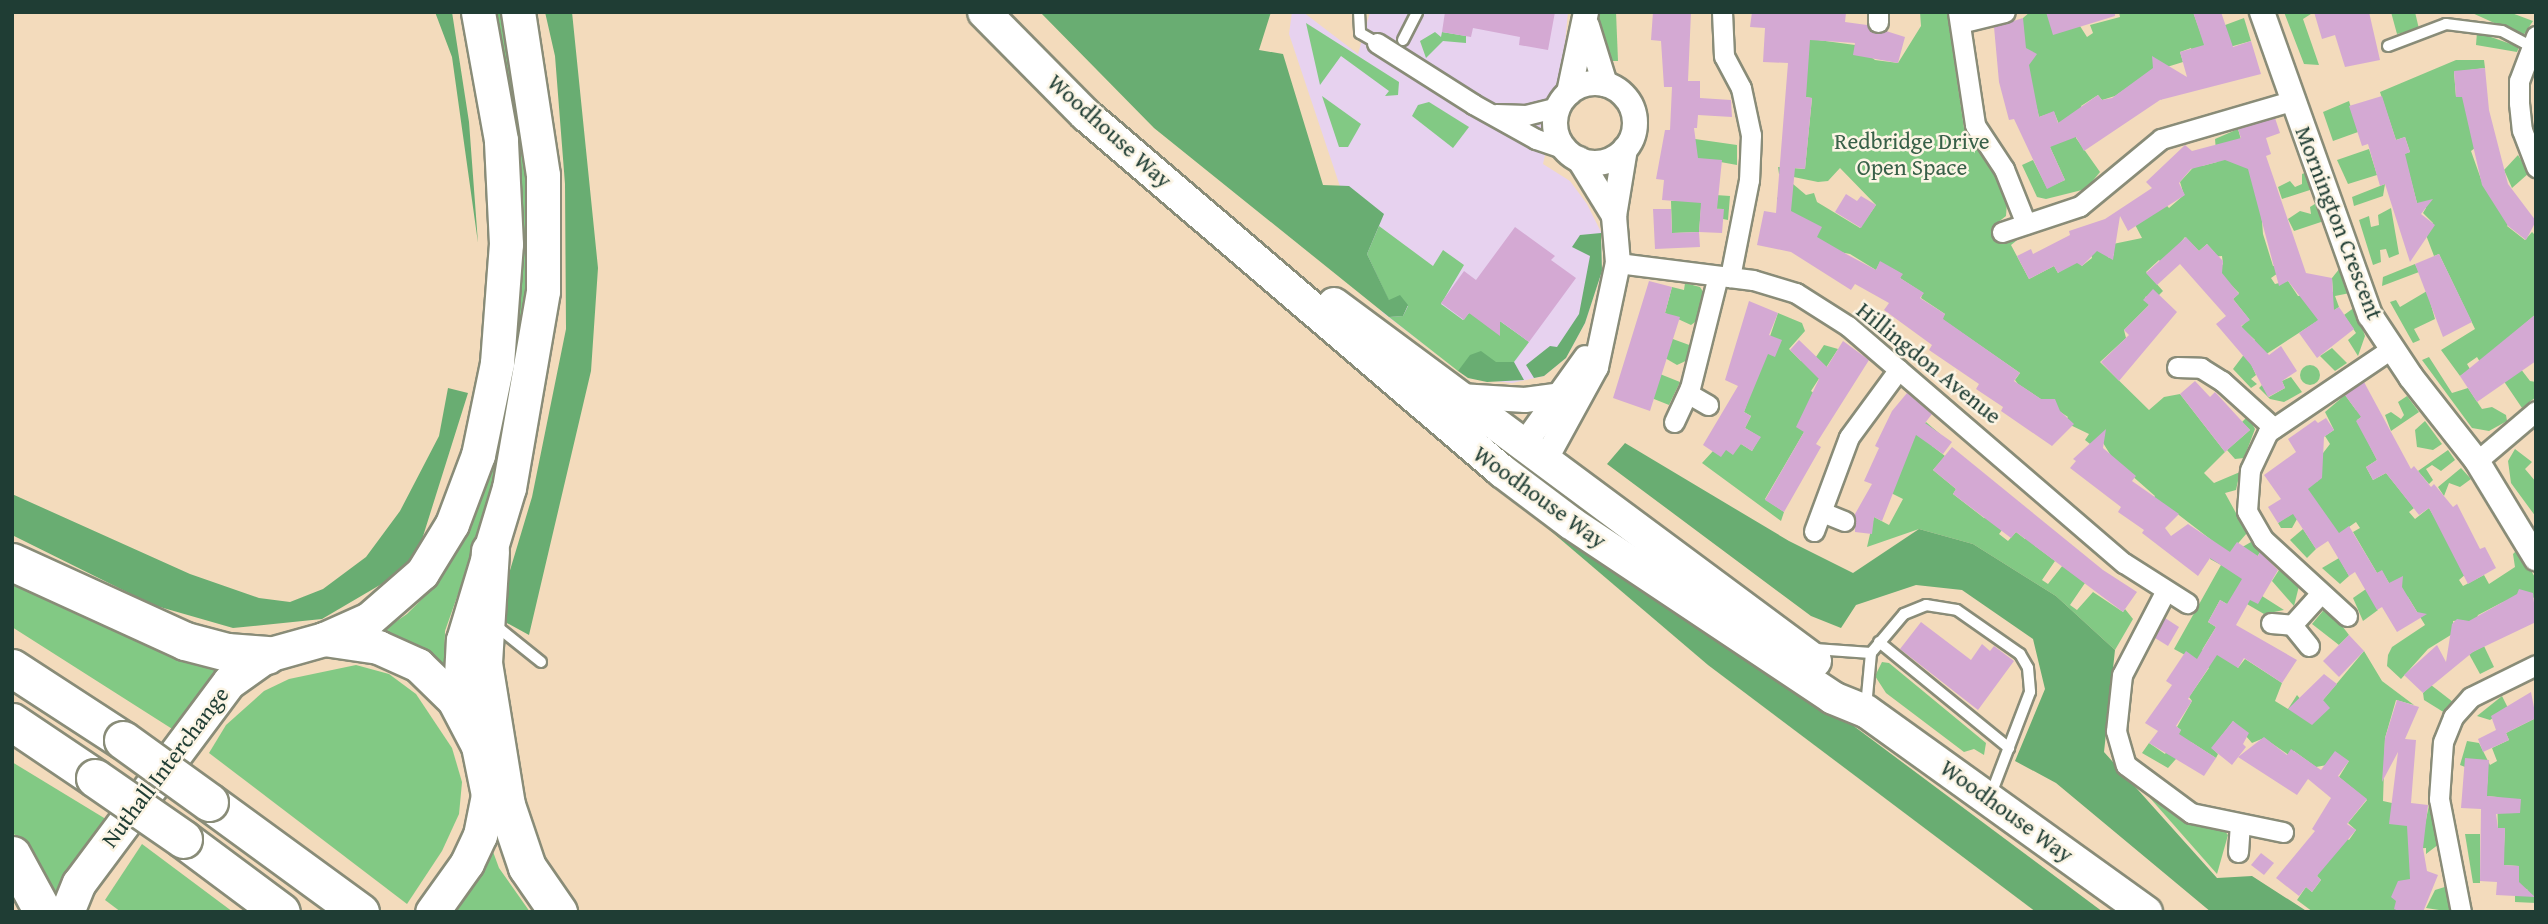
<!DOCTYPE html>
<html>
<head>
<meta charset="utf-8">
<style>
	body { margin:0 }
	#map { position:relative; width:2548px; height:924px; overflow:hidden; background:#f3dbbc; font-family:"Gentium Book Plus",serif }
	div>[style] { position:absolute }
	.built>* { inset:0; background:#e7d2ef }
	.green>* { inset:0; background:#82c984 }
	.round { border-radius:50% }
	.forest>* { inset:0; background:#69ad72 }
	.building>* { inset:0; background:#d4a9d3 }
	.roads { filter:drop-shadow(2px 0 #898c78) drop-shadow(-2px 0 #898c78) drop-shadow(0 2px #898c78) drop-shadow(0 -2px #898c78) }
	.service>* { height:10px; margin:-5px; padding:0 5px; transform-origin:5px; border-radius:5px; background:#fff }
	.minor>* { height:19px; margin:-9.5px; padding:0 9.5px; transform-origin:9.5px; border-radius:9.5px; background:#fff }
	.tertiary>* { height:24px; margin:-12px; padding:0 12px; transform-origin:12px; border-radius:12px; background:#fff }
	.tertiary>.ring { margin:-12px; padding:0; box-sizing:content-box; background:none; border:24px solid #fff; border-radius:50% }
	.primary>* { height:32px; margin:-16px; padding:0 16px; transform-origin:16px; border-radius:16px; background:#fff }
	.trunk>* { height:33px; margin:-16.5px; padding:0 16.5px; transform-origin:16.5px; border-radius:16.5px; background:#fff }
	.motorway>* { height:37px; margin:-18.5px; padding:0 18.5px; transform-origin:18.5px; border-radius:18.5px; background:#fff }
	.bridges { filter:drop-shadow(2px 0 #898c78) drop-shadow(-2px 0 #898c78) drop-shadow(0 2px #898c78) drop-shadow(0 -2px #898c78) }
	.motorway-bridge>* { height:37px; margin:-18.5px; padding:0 18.5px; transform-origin:18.5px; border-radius:18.5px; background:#fff }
	span { translate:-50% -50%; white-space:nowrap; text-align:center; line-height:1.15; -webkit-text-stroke:5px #fcf5e5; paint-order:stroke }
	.street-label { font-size:23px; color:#1f3d34 }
	.park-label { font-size:23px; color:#386048 }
	.frame { position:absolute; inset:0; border:14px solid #1f3d34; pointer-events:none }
</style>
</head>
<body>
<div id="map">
	<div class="built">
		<i style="clip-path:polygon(1292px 12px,1303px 12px,1358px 54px,1370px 12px,1568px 12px,1561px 84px,1543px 164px,1570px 181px,1587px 204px,1601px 232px,1602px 271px,1585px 323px,1566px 358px,1544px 376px,1512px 383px,1468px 378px,1382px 312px,1289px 34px)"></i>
	</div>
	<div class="green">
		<i style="clip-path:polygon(494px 12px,505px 12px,522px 82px,532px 287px,490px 503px,445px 631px,444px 679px,372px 638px,407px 614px,438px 583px,476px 511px,491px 462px,516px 326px,524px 225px,514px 118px)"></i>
		<i style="clip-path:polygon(1597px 12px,1616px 12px,1618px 61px,1610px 61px,1596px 22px)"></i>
		<i style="clip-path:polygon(1783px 12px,1804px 12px,1803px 29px,1818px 40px,1855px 45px,1875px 60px,1898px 63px,1921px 26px,1920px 12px,1947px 12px,1964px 128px,1996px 172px,2007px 202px,2006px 216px,1997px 223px,2002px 243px,2021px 237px,2011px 245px,2029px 279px,2054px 266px,2058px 273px,2075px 259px,2082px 266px,2092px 258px,2091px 253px,2102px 248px,2109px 258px,2114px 255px,2113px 244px,2142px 238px,2131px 217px,2160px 198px,2169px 208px,2184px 195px,2180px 182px,2200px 160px,2202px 166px,2217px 162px,2215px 139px,2238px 129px,2242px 143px,2257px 159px,2263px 234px,2273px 266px,2288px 266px,2271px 278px,2275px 284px,2288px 281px,2298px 296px,2333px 292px,2332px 278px,2340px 268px,2350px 293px,2335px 296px,2339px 307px,2251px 364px,2256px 375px,2251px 379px,2257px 384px,2251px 388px,2233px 369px,2255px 340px,2241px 327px,2249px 319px,2233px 299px,2239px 293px,2231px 285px,2227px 288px,2217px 270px,2223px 264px,2222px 256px,2211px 257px,2215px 253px,2207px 244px,2199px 251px,2185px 237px,2163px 264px,2159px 260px,2146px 272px,2163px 291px,2155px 299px,2151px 295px,2145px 297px,2149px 305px,2124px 330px,2126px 338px,2100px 362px,2149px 410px,2164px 397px,2180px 394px,2225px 452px,2204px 473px,2214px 483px,2240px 472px,2236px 490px,2225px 493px,2247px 533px,2227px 556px,2251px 542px,2262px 549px,2257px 557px,2262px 596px,2284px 610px,2264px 614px,2240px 600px,2227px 604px,2220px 600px,2208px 622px,2216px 627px,2202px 650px,2217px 644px,2238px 668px,2245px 659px,2282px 683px,2275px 701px,2288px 709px,2297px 695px,2317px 719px,2323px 700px,2364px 651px,2382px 681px,2414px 705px,2396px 700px,2385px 738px,2383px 801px,2392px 803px,2421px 844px,2429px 805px,2439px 844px,2426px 854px,2426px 848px,2409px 849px,2417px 867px,2409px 883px,2397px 884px,2401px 912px,2313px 912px,2297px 900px,2306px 887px,2312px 892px,2321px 880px,2317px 876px,2339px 834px,2349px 840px,2356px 830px,2348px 823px,2367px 800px,2339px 777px,2349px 761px,2316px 767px,2294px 751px,2290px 756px,2264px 738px,2252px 743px,2233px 721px,2212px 748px,2218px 754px,2216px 758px,2191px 742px,2168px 768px,2142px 753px,2149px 743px,2165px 754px,2181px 730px,2177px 727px,2192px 701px,2189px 697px,2209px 668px,2174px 649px,2221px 565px,2210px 559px,2214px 542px,2175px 512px,2150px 504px,2155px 496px,2113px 459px,2100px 438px,2090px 444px,2085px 440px,2089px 434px,2064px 422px,2068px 417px,2018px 384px,2015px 380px,2020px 373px,1942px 319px,1945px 314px,1921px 298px,1923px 293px,1900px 278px,1902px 274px,1880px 262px,1876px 270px,1850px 254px,1789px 242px,1777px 198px,1793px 184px,1806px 195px,1814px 193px,1817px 202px,1860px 228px,1876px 205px,1840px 168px,1828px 181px,1818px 182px,1779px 174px,1778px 167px,1805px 169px,1812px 98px,1805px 97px)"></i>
		<i style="clip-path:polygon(2030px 12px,2046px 12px,2080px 26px,2087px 37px,2093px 33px,2090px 25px,2120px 17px,2119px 12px,2193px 12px,2201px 34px,2244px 18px,2251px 41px,2194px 57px,2191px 48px,2180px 52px,2183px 62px,2154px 71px,2162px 100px,2144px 76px,2115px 96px,2102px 100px,2098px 95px,2081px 106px,2084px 113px,2076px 138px,2100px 172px,2086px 189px,2046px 199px,2037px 197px,2022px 165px,2033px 160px,2047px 188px,2065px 180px,2050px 147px,2061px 129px,2054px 112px,2039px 117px,2023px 51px,2023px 18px)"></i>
		<i style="clip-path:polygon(2284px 12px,2314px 12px,2303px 19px,2319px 65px,2304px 64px)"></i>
		<i style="clip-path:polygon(2391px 12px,2415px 12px,2419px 29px,2397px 34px)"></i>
		<i style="clip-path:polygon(2470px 12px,2509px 12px,2533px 21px,2523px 36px)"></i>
		<i style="clip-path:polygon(1306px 23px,1399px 82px,1398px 95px,1385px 96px,1389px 91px,1341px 56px,1320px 85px)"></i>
		<i style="clip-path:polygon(1435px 32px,1441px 37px,1442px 32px,1466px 36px,1466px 43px,1443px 41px,1426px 58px,1420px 41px)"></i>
		<i style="clip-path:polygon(2477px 32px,2519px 47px,2517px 52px,2476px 45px)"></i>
		<i style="clip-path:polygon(2456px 60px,2484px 60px,2485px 68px,2454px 72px,2456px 97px,2475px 96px,2475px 148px,2471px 151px,2482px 182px,2516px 215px,2507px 226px,2525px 240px,2532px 232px,2536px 236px,2536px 314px,2480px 362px,2477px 357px,2467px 364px,2470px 369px,2460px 376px,2441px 350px,2475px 329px,2439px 254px,2434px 256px,2426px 235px,2433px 223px,2423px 213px,2426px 208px,2417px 203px,2404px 154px,2410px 152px,2405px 137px,2396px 140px,2380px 92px)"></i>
		<i style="clip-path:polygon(1322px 96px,1361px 124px,1348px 147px,1339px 147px)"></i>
		<i style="clip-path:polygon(2349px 101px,2358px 132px,2333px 141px,2323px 112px)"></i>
		<i style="clip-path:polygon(1429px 102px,1469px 127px,1453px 148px,1412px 116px,1418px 105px)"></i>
		<i style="clip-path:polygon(1695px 139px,1737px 145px,1737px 165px,1704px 159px,1701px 194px,1730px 196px,1728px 220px,1723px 219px,1723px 209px,1701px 208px,1699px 232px,1672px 233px,1671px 201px,1683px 201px)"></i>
		<i style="clip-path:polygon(2369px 149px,2377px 175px,2348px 184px,2337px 160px)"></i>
		<i style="clip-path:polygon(2518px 155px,2529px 173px,2512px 188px,2504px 170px)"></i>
		<i style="clip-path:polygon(2307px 172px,2313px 189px,2282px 199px,2278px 187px,2290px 181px,2295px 187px,2302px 184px,2302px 174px)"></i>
		<i style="clip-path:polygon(2385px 184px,2383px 196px,2354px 206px,2352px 197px)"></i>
		<i style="clip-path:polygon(2318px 202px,2324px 221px,2294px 231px,2288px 219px,2300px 211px,2311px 214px,2310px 207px)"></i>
		<i style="clip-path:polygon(2391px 208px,2399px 254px,2389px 258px,2386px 249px,2380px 250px,2381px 262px,2373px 265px,2359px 220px,2369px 216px,2371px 227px,2379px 225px,2378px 215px)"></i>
		<i style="clip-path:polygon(1379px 226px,1433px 266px,1443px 250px,1464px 265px,1441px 304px,1463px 320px,1469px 313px,1497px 319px,1529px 342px,1514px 362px,1458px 371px,1389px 317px,1403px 316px,1408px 306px,1389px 301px,1367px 254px)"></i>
		<i style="clip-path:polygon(2415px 264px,2419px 272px,2382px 286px,2383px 277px)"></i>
		<i style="clip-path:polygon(1685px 283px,1700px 287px,1704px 293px,1702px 317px,1691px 325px,1665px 313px,1672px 287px,1684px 290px)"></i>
		<i style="clip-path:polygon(2427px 291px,2435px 319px,2414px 329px,2420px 340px,2413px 343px,2390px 302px,2396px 300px,2400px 307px)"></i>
		<i style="clip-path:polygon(2355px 307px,2365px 336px,2358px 356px,2348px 340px,2356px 333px,2344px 315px)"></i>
		<i style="clip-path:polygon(1778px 313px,1802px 323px,1805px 331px,1789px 349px,1801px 361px,1816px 357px,1824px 345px,1838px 349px,1811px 391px,1815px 394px,1804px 432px,1765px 499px,1784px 512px,1781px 521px,1702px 463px,1713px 451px,1741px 444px,1752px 451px,1760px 437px,1745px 428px,1751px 416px,1744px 412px)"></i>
		<i style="clip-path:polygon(1659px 334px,1692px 346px,1690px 359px,1677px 365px,1653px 351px)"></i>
		<i style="clip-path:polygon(2332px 348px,2347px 363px,2335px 371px,2320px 356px)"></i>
		<i style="clip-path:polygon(2429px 357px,2452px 393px,2468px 388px,2482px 409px,2492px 407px,2506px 415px,2507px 421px,2489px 431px,2472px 428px,2422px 360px)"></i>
		<i style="clip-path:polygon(2517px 364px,2530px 381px,2536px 382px,2536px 397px,2522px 408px,2501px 377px)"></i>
		<i class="round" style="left:2300px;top:365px;width:20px;height:20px"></i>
		<i style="clip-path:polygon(1645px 368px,1680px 382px,1669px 405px,1654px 399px)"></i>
		<i style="clip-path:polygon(2291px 377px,2302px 392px,2284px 402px,2270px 399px,2259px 388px,2262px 385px,2269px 397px,2285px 388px,2282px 381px)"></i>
		<i style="clip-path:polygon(2345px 395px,2356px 410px,2363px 406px,2367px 413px,2357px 420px,2377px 460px,2366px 467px,2373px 480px,2386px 473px,2414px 508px,2409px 512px,2415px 519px,2429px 508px,2467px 573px,2459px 580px,2463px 586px,2484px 575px,2489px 584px,2515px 567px,2513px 554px,2518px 549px,2536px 579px,2536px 598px,2517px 596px,2501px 603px,2478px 615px,2471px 632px,2463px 620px,2453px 621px,2454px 633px,2428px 649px,2401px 679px,2387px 666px,2388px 655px,2392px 647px,2425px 625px,2408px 597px,2396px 591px,2402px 584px,2389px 583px,2382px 571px,2377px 573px,2353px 532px,2360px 528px,2356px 522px,2339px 534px,2297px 519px,2292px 528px,2281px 528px,2278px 523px,2299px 509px,2289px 494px,2318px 481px,2310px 470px,2330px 444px,2325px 436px,2334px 430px,2325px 412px)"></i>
		<i style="clip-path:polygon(2407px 396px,2419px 412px,2391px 431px,2385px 415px,2391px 412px,2401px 419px,2404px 415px,2398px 402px)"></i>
		<i style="clip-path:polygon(2248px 416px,2255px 429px,2244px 458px,2235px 459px,2227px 450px,2250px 430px,2242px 422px)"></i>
		<i style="clip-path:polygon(2425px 421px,2442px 444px,2433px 450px,2417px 447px,2415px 430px)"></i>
		<i style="clip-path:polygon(1926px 422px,1940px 434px,1932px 446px,1945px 456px,1933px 470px,1956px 489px,1953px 494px,1984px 518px,2009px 521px,1999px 534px,2008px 541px,2016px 532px,2025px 539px,2030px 532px,2035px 546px,2055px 561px,2042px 580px,2048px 584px,2063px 565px,2085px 583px,2070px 605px,2077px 610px,2093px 592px,2123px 612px,2125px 609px,2133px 619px,2115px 650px,2056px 596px,1973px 544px,1919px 529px,1867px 547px,1874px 517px,1889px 525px,1903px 499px,1891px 493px,1915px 434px)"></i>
		<i style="clip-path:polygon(2515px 449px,2532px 462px,2525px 469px,2536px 482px,2536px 517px,2511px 483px,2508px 461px)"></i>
		<i style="clip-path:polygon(2448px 450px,2455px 460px,2441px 471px,2432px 465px,2426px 469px,2433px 480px,2429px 484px,2418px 471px)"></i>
		<i style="clip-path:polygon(2461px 468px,2471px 479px,2460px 487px,2449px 483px,2444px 496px,2438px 487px)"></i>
		<i style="clip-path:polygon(2303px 529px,2316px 549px,2307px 558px,2290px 540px)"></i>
		<i style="clip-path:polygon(2339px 558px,2349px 576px,2340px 584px,2322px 568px)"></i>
		<i style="clip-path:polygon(2279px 570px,2299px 586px,2294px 606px,2272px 581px)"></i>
		<i style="clip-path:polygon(12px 582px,173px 655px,227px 670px,177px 732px,12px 627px)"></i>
		<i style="clip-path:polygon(2366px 589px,2378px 610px,2363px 621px,2353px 598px)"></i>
		<i style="clip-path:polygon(2327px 606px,2349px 635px,2339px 645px,2312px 624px)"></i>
		<i style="clip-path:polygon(2484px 646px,2494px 667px,2480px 674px,2469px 654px)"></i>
		<i style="clip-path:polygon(1882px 662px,1889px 663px,1986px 743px,1984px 755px,1974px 749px,1964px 752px,1886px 693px,1875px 676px)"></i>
		<i style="clip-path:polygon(356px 665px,389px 674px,416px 694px,452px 748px,462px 782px,459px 814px,442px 851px,407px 904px,209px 753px,226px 725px,264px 691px,289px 679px)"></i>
		<i style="clip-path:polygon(2431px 685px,2453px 702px,2445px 713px,2424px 700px,2423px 693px)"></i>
		<i style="clip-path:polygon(2502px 696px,2508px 708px,2490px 720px,2477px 716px)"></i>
		<i style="clip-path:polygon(2536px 718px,2536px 903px,2515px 902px,2515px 896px,2528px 890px,2519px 886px,2519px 866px,2503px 865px,2505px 829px,2498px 828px,2497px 797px,2486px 796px,2488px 776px,2460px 765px,2467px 741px,2479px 743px,2490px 765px,2497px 761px,2492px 748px,2509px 740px,2506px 733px)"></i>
		<i style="clip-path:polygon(12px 762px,114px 824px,60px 901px,12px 831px)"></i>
		<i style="clip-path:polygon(2151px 793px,2220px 825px,2228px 835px,2217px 874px,2150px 798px)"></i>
		<i style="clip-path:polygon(2465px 834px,2480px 834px,2480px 883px,2473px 883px)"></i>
		<i style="clip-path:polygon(488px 838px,499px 868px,530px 912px,443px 912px)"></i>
		<i style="clip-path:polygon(142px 844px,233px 912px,121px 912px,105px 900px)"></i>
		<i style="clip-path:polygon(2448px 886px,2452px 912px,2426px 908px,2435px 890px)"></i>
	</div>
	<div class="forest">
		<i style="clip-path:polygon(435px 12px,452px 12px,469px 122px,478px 243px,452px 57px)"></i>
		<i style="clip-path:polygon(545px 12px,572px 12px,598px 268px,591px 371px,529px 635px,496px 617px,532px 497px,566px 329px,565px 184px,555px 56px)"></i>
		<i style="clip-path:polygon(1040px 12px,1271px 12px,1259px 50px,1283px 54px,1323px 185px,1349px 186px,1384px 214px,1367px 254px,1389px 300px,1400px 295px,1408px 305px,1403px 316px,1389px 317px,1154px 128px)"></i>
		<i style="clip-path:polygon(1601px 233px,1602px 271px,1585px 323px,1566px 358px,1544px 376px,1534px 378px,1526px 365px,1550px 346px,1557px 347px,1579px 314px,1590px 256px,1572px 247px,1580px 235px)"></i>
		<i style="clip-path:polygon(1481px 351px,1496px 362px,1514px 362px,1524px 380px,1487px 382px,1468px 378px,1458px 371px,1470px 355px)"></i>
		<i style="clip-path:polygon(448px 388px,468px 393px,414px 565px,322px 619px,233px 628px,153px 605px,12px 535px,12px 494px,190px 574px,259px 598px,290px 602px,323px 589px,366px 557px,400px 511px,439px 436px)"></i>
		<i style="clip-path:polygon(1404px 406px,1843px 718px,2103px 912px,2036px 912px,1708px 665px)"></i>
		<i style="clip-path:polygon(1625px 443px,1789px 541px,1853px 573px,1919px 529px,1973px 544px,2056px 596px,2115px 650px,2104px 752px,2217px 878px,2252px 876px,2308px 912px,2211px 912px,2056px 783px,2015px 761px,2045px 689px,2033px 639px,1962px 590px,1916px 585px,1856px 605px,1841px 628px,1811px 616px,1607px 464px)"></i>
	</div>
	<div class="building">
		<i style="clip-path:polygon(1445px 12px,1555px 12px,1548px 50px,1519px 45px,1520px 37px,1473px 28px,1471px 37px,1442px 32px)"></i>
		<i style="clip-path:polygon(1653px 12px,1691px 12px,1688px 81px,1700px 81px,1700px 98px,1731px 100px,1732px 117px,1698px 115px,1697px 128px,1694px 128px,1698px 158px,1722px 160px,1717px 209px,1724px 209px,1722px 233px,1699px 232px,1701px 203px,1662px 200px,1664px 180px,1656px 179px,1665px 130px,1670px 130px,1672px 87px,1664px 87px,1661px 41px,1651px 40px)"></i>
		<i style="clip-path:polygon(1752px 12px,1846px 13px,1845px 22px,1867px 25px,1877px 34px,1886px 31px,1905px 37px,1898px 63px,1853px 55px,1855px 43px,1810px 40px,1806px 97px,1812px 98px,1805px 169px,1795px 168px,1791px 211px,1822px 227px,1817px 237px,1848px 255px,1876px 270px,1880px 261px,1903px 274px,1900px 278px,1924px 293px,1920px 298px,1945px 314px,1943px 319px,2020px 373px,2014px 381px,2041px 399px,2055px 399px,2060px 411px,2074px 424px,2052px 446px,2001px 411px,2003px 407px,1976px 389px,1979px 384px,1929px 350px,1932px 345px,1884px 310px,1889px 303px,1855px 284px,1851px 290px,1791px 252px,1757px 245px,1764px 211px,1776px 213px,1788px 63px,1763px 62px,1765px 28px,1750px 27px)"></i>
		<i style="clip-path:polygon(2046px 12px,2115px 12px,2115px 16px,2053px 35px)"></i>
		<i style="clip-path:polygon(2193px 12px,2221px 12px,2233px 47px,2251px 41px,2261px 74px,2160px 100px,2084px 151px,2076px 137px,2050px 147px,2065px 180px,2047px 189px,2014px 119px,2009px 120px,1999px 82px,1994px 27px,2023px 18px,2026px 48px,2037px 54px,2029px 65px,2039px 117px,2054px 111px,2058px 123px,2098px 95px,2102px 100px,2112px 98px,2153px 68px,2152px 56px,2187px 77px,2180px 52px,2204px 45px)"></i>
		<i style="clip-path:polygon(2314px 12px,2369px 12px,2380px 60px,2345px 67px,2335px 35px,2322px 39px)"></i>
		<i style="clip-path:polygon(2485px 68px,2489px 110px,2508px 184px,2536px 221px,2526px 240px,2508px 226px,2482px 185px,2462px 97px,2456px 97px,2454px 71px)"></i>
		<i style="clip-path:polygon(2382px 96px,2396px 140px,2405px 137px,2410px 152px,2405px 154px,2417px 203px,2433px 199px,2421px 214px,2435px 225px,2410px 262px,2385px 184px,2380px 186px,2368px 144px,2362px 146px,2349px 106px)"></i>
		<i style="clip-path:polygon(2275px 118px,2280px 133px,2266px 138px,2271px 154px,2266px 156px,2306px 273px,2332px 278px,2334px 310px,2339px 307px,2354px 329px,2317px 358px,2299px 333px,2318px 320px,2288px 281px,2279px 286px,2248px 169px,2225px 160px,2191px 169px,2179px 183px,2185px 195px,2128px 231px,2120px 216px,2113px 260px,2097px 251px,2082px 266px,2077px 263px,2058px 273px,2054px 266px,2029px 279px,2017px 256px,2031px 249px,2033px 254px,2070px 235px,2069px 231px,2105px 219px,2152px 188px,2146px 182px,2185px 145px,2192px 151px,2241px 138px,2238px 129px)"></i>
		<i style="clip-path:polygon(1846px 194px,1857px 201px,1861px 196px,1876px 205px,1861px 228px,1835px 212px)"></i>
		<i style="clip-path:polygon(1653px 209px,1671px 209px,1672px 233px,1699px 232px,1700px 247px,1655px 249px)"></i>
		<i style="clip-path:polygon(1515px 227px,1555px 256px,1551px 260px,1576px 278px,1529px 342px,1500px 321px,1500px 336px,1469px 313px,1464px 320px,1441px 303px,1464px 271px,1476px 280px)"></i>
		<i style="clip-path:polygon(2186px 237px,2199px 251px,2207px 244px,2223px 261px,2222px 273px,2239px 294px,2233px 299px,2250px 320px,2241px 326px,2269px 355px,2281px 346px,2297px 371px,2282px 381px,2285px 388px,2268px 397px,2251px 365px,2216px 324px,2226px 316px,2180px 264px,2157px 285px,2146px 273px)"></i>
		<i style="clip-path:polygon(2439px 254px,2472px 322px,2443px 337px,2415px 264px)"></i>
		<i style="clip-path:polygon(1649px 281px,1672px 287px,1665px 313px,1680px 317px,1650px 411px,1613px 398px)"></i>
		<i style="clip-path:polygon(2153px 289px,2177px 312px,2119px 381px,2101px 362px,2129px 335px,2124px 330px,2149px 305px,2143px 300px)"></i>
		<i style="clip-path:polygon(1749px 301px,1778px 313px,1769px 335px,1782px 340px,1775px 357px,1768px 354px,1744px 412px,1751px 416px,1745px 428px,1761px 437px,1752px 451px,1741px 444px,1733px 455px,1726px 450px,1721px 457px,1703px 445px,1738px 386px,1725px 380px)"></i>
		<i style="clip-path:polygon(2536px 314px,2536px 361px,2477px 402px,2460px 376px)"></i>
		<i style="clip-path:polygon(1799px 340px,1827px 367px,1843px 341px,1869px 360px,1816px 444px,1821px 447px,1784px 512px,1765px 500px,1804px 432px,1796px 427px,1819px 379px,1790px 350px)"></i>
		<i style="clip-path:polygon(2195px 381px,2210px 397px,2215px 392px,2250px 430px,2225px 452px,2180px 394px)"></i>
		<i style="clip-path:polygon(2364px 382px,2411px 469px,2414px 466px,2431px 487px,2434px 484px,2453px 507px,2457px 504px,2480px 549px,2485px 547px,2496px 568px,2468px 584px,2429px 508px,2419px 515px,2386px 473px,2373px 480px,2366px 467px,2377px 460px,2356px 421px,2361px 417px,2345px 395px)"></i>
		<i style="clip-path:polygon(1907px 393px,1932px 414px,1925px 423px,1952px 442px,1943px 454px,1916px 435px,1882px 521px,1874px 517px,1872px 534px,1855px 532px,1855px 514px,1872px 484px,1864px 481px,1879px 448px,1875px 446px,1892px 411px)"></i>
		<i style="clip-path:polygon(2326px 418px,2334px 430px,2324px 437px,2322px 478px,2308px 489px,2339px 533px,2349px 526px,2377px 573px,2382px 570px,2389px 583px,2403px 576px,2402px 587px,2417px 612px,2427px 614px,2397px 632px,2382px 607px,2377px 610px,2355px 572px,2349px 576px,2328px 541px,2316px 549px,2293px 514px,2278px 523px,2268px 507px,2281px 499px,2264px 475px,2296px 452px,2288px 439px,2315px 420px,2318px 423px)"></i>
		<i style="clip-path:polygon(2106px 429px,2103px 448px,2136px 476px,2132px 481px,2179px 514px,2165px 528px,2171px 536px,2188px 524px,2230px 552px,2237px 542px,2258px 556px,2260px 552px,2278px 570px,2258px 604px,2250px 600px,2236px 625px,2297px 660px,2282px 683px,2244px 658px,2238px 668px,2217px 655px,2188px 699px,2192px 701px,2176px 726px,2181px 730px,2179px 734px,2216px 758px,2204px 776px,2149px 743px,2158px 731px,2145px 723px,2172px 685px,2166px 681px,2186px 651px,2197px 659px,2216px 627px,2208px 622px,2220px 600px,2227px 604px,2242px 579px,2210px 558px,2198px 576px,2142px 533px,2144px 530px,2118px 512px,2121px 507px,2070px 468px,2076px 461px,2073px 459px)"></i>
		<i style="clip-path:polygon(1952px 447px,2103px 570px,2137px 592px,2123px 612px,2016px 532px,2011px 538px,1953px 494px,1956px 489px,1933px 470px)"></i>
		<i style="clip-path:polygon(2519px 589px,2533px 593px,2536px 622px,2473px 652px,2423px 693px,2404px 675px,2437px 645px,2446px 662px,2452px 624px,2457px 619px,2469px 621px,2517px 594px)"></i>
		<i style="clip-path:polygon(2165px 618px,2179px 627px,2168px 646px,2155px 638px)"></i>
		<i style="clip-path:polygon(1921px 622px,1971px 660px,1982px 644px,1990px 651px,1994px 646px,2014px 661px,1978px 710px,1900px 649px)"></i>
		<i style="clip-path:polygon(2349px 635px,2364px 651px,2339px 677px,2323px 661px)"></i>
		<i style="clip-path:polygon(2324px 674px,2337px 684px,2323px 700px,2330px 708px,2312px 725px,2288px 709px)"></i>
		<i style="clip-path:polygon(2531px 692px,2536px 718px,2506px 733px,2509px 740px,2483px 752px,2478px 739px,2496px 730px,2491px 716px)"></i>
		<i style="clip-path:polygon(2397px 700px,2419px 707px,2405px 739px,2416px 740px,2411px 803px,2428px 805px,2423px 848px,2427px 871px,2438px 875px,2423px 912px,2401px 912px,2394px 909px,2396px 901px,2391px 897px,2398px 881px,2410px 879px,2407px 826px,2389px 824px,2398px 752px,2382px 782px,2385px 738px)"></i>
		<i style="clip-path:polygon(2233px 721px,2249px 733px,2243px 744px,2246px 747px,2232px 765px,2211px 748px)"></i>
		<i style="clip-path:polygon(2264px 737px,2287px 755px,2291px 749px,2321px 770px,2335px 751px,2349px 761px,2338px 776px,2367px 799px,2347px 824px,2356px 830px,2317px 876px,2321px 880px,2312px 892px,2306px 887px,2299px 896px,2276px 878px,2315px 831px,2312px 829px,2331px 798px,2308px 779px,2297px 795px,2238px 757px)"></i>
		<i style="clip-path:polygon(2465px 758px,2489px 760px,2487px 796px,2521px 799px,2520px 813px,2496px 814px,2498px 828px,2505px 828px,2504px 865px,2519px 866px,2519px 882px,2535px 897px,2496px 895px,2497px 882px,2480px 881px,2481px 809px,2461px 808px)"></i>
		<i style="clip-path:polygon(2261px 853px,2274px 863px,2264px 875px,2251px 865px)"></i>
	</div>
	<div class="roads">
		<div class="service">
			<i style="left:1359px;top:12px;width:21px;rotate:87deg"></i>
			<i style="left:1360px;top:33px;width:20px;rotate:30deg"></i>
			<i style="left:1403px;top:40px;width:31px;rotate:-63deg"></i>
			<i style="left:2388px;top:46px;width:62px;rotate:-20.8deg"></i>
			<i style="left:2446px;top:24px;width:56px;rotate:7.1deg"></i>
			<i style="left:2502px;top:31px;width:32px;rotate:28deg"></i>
			<i style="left:495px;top:625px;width:59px;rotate:38.8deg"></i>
			<i style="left:1879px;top:642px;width:168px;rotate:39.2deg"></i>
			<i style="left:1815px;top:649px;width:56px;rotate:4.1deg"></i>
			<i style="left:1866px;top:707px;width:54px;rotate:-84.7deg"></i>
			<i style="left:1871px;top:653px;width:51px;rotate:-49.8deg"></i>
			<i style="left:1904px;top:614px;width:24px;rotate:-22deg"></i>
			<i style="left:1926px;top:605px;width:31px;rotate:9deg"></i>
			<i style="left:1957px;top:610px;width:77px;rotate:34.9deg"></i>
			<i style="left:2020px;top:654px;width:16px;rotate:60deg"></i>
			<i style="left:2028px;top:668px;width:24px;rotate:85deg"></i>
			<i style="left:2030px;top:692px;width:109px;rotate:110.9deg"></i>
		</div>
		<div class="minor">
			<i style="left:1722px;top:12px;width:44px;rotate:87.4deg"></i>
			<i style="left:1724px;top:56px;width:36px;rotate:62deg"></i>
			<i style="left:1741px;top:88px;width:48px;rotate:78deg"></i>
			<i style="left:1751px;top:135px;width:45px;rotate:92.5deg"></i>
			<i style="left:1749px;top:180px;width:99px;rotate:101.1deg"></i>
			<i style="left:1958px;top:12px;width:114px;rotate:81.4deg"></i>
			<i style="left:1975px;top:125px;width:53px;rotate:56.6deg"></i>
			<i style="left:2004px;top:169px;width:59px;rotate:68.2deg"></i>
			<i style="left:1878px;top:22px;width:10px;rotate:-90deg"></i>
			<i style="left:1960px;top:23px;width:46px;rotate:-13.7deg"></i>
			<i style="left:2536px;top:36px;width:48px;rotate:110.7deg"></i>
			<i style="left:2519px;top:81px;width:22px;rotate:90deg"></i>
			<i style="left:2519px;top:103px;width:27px;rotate:84deg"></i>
			<i style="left:2522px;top:130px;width:40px;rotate:69deg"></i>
			<i style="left:1377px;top:43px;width:114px;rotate:32.4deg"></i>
			<i style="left:1473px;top:104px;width:72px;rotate:29.1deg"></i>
			<i style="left:1536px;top:139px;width:31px;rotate:19deg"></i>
			<i style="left:1496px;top:114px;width:30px;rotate:2deg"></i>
			<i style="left:1526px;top:115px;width:34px;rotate:-14deg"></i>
			<i style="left:2002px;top:232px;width:82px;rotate:-18.4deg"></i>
			<i style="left:2080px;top:206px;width:105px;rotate:-39.6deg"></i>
			<i style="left:2161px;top:139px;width:139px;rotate:-16.3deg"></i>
			<i style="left:1618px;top:263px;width:136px;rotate:7.2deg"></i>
			<i style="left:1753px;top:280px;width:45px;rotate:16.8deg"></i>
			<i style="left:1796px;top:293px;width:62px;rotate:32.4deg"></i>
			<i style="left:1848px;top:326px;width:364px;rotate:40.7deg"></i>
			<i style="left:2124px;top:563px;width:75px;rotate:32.4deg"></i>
			<i style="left:2177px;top:367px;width:24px;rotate:2deg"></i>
			<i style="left:2201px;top:368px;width:25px;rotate:32deg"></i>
			<i style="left:2222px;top:381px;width:70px;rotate:42.1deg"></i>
			<i style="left:1689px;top:394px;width:22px;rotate:30deg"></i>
			<i style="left:1674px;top:422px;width:38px;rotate:-65deg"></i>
			<i style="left:1690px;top:388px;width:115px;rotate:-76deg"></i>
			<i style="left:2477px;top:461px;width:77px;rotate:-40.3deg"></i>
			<i style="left:1822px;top:512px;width:24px;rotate:22deg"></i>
			<i style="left:1814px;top:531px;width:100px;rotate:-69.6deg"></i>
			<i style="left:1849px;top:437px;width:84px;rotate:-53.7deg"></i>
			<i style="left:2165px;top:592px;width:93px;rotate:117.4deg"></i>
			<i style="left:2122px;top:675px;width:56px;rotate:96.1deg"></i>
			<i style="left:2116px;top:731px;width:35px;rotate:74deg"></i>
			<i style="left:2126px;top:765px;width:81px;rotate:36.4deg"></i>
			<i style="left:2191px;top:813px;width:94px;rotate:11.7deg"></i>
			<i style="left:2347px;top:616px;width:114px;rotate:-137.5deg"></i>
			<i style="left:2263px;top:539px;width:32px;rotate:-120deg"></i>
			<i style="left:2247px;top:511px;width:41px;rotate:-85.8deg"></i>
			<i style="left:2250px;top:470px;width:42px;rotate:-64.7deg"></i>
			<i style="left:2268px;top:432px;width:148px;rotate:-34deg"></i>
			<i style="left:2271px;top:623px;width:21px;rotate:5deg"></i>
			<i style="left:2292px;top:625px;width:27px;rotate:51deg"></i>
			<i style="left:2292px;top:625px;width:42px;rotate:-47.9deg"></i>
			<i style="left:2238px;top:852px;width:26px;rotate:-86deg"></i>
			<i style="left:2461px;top:912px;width:115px;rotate:-101deg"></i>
			<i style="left:2439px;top:799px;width:57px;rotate:-86deg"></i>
			<i style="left:2443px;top:742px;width:27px;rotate:-68deg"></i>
			<i style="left:2453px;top:717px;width:27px;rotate:-48deg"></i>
			<i style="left:2471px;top:697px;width:72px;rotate:-26.2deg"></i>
		</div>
		<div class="tertiary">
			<i style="left:2262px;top:12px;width:322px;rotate:70.4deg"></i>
			<i style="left:2370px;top:315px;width:74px;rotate:56.5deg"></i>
			<i style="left:2411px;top:377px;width:107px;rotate:51.8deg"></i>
			<i style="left:2477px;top:461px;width:114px;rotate:58.7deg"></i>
			<i style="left:1587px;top:26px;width:61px;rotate:72.8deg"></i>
			<i class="ring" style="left:1555px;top:83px;width:56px;height:56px"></i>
			<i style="left:1569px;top:93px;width:83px;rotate:-78.1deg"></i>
			<i style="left:1579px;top:159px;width:67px;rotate:58.4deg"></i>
			<i style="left:1460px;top:396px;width:65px;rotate:3.5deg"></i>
			<i style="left:1525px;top:400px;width:34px;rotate:-8deg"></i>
			<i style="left:1523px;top:446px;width:108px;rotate:-54.4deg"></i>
			<i style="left:1544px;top:462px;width:108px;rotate:-61.3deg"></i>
			<i style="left:1596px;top:367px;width:106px;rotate:-78.1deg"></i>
			<i style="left:1618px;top:263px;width:47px;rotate:-94.9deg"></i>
			<i style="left:1614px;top:216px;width:68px;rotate:-80.7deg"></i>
		</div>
		<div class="primary">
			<i style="left:984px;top:12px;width:145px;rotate:45.3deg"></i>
			<i style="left:1086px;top:115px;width:548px;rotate:40.56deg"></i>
			<i style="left:1502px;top:471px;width:86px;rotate:37deg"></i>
			<i style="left:1571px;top:523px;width:315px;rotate:33.7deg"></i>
			<i style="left:1833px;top:698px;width:35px;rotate:22deg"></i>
			<i style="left:1866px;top:711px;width:345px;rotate:35.7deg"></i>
			<i style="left:1334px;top:304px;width:599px;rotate:36.58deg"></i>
		</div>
		<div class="trunk">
			<i style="left:324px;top:639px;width:49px;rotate:-24deg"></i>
			<i style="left:369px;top:619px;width:70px;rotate:-41deg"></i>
			<i style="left:422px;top:573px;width:57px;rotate:-58.5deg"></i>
			<i style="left:452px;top:524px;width:74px;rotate:-69.4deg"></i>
			<i style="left:478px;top:455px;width:94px;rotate:-78.3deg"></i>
			<i style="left:497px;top:363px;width:119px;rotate:-85.7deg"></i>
			<i style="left:506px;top:244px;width:104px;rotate:-92.8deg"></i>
			<i style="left:501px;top:140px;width:130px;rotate:-100.2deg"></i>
			<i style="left:467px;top:718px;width:42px;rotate:-98.1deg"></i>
			<i style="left:461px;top:676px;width:36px;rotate:-87deg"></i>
			<i style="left:463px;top:640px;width:159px;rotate:-73.2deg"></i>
			<i style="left:509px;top:488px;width:200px;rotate:-80.2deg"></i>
			<i style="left:543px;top:291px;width:116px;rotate:-90deg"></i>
			<i style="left:543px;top:175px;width:165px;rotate:-98.7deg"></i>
			<i style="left:67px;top:912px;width:31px;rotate:-68deg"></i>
			<i style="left:79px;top:883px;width:251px;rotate:-53.3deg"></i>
			<i style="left:229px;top:682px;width:47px;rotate:-35.4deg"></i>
			<i style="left:267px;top:655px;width:59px;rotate:-15.7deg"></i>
			<i style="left:324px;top:639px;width:55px;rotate:8.4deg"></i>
			<i style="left:378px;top:647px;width:44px;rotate:24.2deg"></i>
			<i style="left:418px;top:665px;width:50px;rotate:44.2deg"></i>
			<i style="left:454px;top:700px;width:52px;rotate:62.4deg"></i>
			<i style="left:478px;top:746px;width:50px;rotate:78.5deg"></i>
			<i style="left:488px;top:795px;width:41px;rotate:101.3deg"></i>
			<i style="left:480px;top:835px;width:31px;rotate:115deg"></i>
			<i style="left:467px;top:863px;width:60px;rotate:125.5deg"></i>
		</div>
		<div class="motorway">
			<i style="left:490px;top:551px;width:112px;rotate:93.6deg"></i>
			<i style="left:483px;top:663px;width:144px;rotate:80.8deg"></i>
			<i style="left:506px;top:805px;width:65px;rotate:71.3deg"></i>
			<i style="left:527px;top:867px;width:55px;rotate:55.4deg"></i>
			<i style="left:12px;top:562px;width:190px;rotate:24.5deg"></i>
			<i style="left:185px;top:641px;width:43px;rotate:14.7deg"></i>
			<i style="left:227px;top:652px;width:40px;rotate:4.3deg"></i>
			<i style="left:12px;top:668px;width:132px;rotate:33deg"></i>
			<i style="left:12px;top:722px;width:100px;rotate:34deg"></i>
			<i style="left:209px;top:802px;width:187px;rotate:36.1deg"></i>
			<i style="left:183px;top:839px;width:122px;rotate:36.7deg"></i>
			<i style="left:12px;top:855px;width:65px;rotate:61.5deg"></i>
		</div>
	</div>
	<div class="bridges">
		<div class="motorway-bridge">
			<i style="left:123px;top:740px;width:106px;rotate:35.8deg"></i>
			<i style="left:95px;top:778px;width:107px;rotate:34.7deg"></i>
		</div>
	</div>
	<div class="street-label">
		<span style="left:1110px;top:131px;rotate:42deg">Woodhouse Way</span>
		<span style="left:2339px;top:223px;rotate:69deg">Mornington Crescent</span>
		<span style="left:1929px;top:363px;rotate:39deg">Hillingdon Avenue</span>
		<span style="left:1540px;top:497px;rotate:36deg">Woodhouse Way</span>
		<span style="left:165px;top:767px;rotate:-53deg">Nuthall Interchange</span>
		<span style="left:2007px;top:811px;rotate:36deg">Woodhouse Way</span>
	</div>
	<div class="park-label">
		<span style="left:1912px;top:154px">Redbridge Drive<br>Open Space</span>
	</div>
	<div class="frame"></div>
</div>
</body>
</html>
